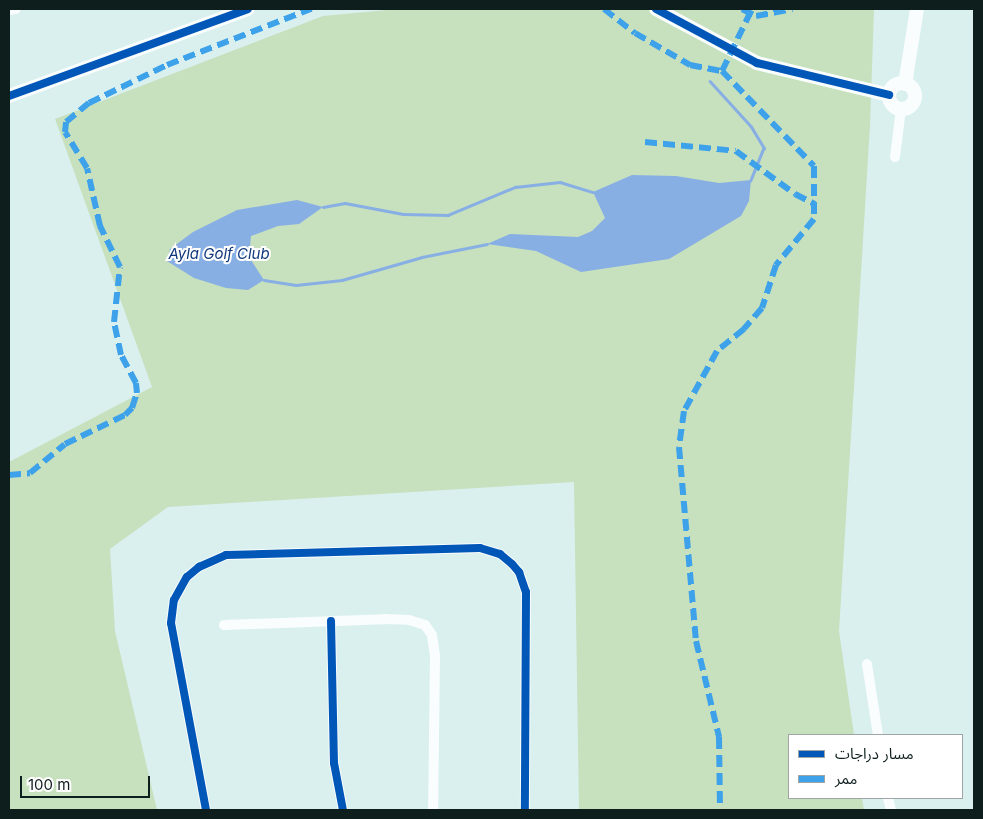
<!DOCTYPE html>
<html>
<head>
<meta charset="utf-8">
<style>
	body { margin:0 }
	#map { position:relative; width:983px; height:819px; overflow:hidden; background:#d9f0ef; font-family:Inter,"Noto Sans Arabic",sans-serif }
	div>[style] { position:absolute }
	.green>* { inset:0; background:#c7e0be }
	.water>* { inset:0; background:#88afe4 }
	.stream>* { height:2.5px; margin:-1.25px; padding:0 1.25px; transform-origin:1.25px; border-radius:1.25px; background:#88afe4 }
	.street>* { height:10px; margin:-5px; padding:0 5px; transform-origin:5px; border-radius:5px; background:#f9fdfd }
	.secondary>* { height:14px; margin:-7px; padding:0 7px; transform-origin:7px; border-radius:7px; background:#f9fdfd }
	.secondary>.ring { margin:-7px; padding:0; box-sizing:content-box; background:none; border:14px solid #f9fdfd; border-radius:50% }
	.quiet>* { height:6px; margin-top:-3px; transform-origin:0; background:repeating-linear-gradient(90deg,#3da2ea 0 12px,transparent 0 18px) }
	.cycleway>* { height:8px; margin:-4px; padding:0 4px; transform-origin:4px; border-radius:4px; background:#0057b8 }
	span { translate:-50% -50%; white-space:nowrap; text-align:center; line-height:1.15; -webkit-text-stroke:4px #fff; paint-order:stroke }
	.water-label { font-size:15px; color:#0f387c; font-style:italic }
	.frame { position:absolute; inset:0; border:10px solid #0e1e1d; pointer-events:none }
	.legend { position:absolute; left:788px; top:734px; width:175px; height:65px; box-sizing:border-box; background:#fff; border:1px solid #9fa5a5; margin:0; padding:6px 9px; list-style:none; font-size:15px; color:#0e1e1d }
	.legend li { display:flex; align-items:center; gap:10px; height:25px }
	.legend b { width:25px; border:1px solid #9fa5a5 }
	.scale { position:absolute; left:20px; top:776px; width:130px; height:22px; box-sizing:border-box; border:2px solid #0e1e1d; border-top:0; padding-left:6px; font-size:15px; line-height:18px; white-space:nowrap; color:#0e1e1d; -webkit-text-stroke:4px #fff; paint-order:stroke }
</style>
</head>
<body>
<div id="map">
	<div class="green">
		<i style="clip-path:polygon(398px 9px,874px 9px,870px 126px,839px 631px,854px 735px,789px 735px,789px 798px,862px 798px,864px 810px,579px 810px,574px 482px,168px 507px,110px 549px,115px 631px,157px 810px,9px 810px,9px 462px,152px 387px,55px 119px,323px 16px)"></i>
	</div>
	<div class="water">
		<i style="clip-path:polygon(632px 175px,676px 176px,719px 183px,751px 180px,749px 201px,741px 216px,669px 259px,581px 272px,536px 251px,487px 244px,510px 234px,578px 237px,592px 231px,605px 218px,593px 192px)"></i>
		<i style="clip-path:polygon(297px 200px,323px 207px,299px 224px,278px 226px,251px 236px,249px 257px,264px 280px,248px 290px,226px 288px,194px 278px,167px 261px,170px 249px,193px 232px,237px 210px)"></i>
	</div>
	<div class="stream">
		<i style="left:710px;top:81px;width:61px;rotate:47.7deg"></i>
		<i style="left:751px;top:126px;width:26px;rotate:59deg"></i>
		<i style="left:764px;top:148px;width:35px;rotate:112deg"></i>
		<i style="left:323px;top:207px;width:22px;rotate:-10deg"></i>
		<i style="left:345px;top:203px;width:59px;rotate:10.7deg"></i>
		<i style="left:403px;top:214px;width:45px;rotate:1.3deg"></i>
		<i style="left:448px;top:215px;width:73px;rotate:-22.7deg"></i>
		<i style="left:515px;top:187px;width:45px;rotate:-6.3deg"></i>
		<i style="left:560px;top:182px;width:34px;rotate:17deg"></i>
		<i style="left:264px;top:280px;width:32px;rotate:9deg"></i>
		<i style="left:296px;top:285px;width:46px;rotate:-6.2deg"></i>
		<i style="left:342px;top:280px;width:83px;rotate:-16deg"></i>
		<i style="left:422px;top:257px;width:66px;rotate:-11.3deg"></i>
	</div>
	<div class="street">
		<i style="left:9px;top:10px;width:7px;rotate:-8deg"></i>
		<i style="left:895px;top:157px;width:48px;rotate:-82.9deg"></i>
		<i style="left:331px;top:621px;width:142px;rotate:88.8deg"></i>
		<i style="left:334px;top:763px;width:48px;rotate:79.2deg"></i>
		<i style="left:224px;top:625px;width:160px;rotate:-2.1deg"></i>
		<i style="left:384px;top:619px;width:25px;rotate:2deg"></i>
		<i style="left:409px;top:620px;width:17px;rotate:17deg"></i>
		<i style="left:425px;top:625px;width:12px;rotate:55deg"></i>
		<i style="left:432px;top:635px;width:21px;rotate:82deg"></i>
		<i style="left:435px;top:656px;width:154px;rotate:90.7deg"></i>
		<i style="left:867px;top:664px;width:72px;rotate:81.2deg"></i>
		<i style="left:888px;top:798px;width:12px;rotate:76deg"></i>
		<i style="left:206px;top:810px;width:190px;rotate:-100.6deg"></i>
		<i style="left:171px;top:623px;width:23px;rotate:-83deg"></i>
		<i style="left:174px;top:600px;width:26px;rotate:-61deg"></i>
		<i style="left:187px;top:577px;width:16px;rotate:-40deg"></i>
		<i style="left:199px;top:567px;width:30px;rotate:-24deg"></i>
		<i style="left:226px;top:555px;width:254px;rotate:-1.6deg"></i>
		<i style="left:480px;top:548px;width:21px;rotate:17deg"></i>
		<i style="left:500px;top:554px;width:16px;rotate:40deg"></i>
		<i style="left:512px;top:564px;width:11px;rotate:49deg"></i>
		<i style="left:519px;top:572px;width:21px;rotate:71deg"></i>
		<i style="left:526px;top:592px;width:218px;rotate:90.3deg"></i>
	</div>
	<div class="secondary">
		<i style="left:656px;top:9px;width:115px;rotate:28.1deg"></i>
		<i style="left:757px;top:63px;width:136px;rotate:13.6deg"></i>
		<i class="ring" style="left:889px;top:83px;width:12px;height:12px"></i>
		<i style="left:905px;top:84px;width:76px;rotate:-80.9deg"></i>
		<i style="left:9px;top:96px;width:254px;rotate:-20deg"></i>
	</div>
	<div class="quiet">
		<i style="left:604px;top:9px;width:39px;rotate:38deg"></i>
		<i style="left:635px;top:33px;width:64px;rotate:30.2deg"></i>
		<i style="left:690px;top:65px;width:33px;rotate:11deg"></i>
		<i style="left:722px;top:71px;width:132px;rotate:45.9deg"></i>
		<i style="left:814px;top:166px;width:53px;rotate:90deg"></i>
		<i style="left:814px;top:219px;width:60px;rotate:129.6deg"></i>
		<i style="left:776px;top:265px;width:45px;rotate:108deg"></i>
		<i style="left:762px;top:308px;width:28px;rotate:131deg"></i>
		<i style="left:744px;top:329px;width:35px;rotate:141deg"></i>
		<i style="left:717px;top:351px;width:68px;rotate:118.8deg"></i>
		<i style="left:684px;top:411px;width:36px;rotate:98deg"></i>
		<i style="left:679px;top:447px;width:195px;rotate:85deg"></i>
		<i style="left:696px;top:641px;width:99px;rotate:76.5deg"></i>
		<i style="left:719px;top:737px;width:73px;rotate:89.2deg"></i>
		<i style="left:742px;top:9px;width:16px;rotate:27deg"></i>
		<i style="left:756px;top:16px;width:37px;rotate:-11deg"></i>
		<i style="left:722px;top:71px;width:64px;rotate:-64.2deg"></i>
		<i style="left:645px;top:142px;width:91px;rotate:5.6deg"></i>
		<i style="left:736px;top:151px;width:73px;rotate:36.1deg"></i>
		<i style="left:795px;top:194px;width:22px;rotate:27deg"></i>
		<i style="left:9px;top:475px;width:21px;rotate:-5deg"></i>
		<i style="left:30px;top:473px;width:45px;rotate:-39.6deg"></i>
		<i style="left:65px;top:444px;width:67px;rotate:-25.8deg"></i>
		<i style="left:125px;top:415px;width:10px;rotate:-45deg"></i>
		<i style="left:132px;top:408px;width:16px;rotate:-72deg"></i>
		<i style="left:137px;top:393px;width:10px;rotate:-96deg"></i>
		<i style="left:136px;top:383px;width:32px;rotate:-118deg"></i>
		<i style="left:121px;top:355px;width:34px;rotate:-102deg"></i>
		<i style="left:114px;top:322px;width:55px;rotate:-83.8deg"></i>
		<i style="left:120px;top:267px;width:46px;rotate:-116deg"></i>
		<i style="left:100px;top:226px;width:59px;rotate:-102.6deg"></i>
		<i style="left:87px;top:168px;width:42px;rotate:-121.4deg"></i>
		<i style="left:65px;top:132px;width:10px;rotate:-84deg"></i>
		<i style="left:66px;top:122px;width:30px;rotate:-40deg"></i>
		<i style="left:89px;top:103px;width:87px;rotate:-26deg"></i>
		<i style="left:167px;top:65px;width:155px;rotate:-21.3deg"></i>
	</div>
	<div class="cycleway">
		<i style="left:656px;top:9px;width:115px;rotate:28.1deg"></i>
		<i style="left:757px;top:63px;width:136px;rotate:13.6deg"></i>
		<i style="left:9px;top:96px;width:254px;rotate:-20deg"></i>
		<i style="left:331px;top:621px;width:142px;rotate:88.8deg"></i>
		<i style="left:334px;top:763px;width:48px;rotate:79.2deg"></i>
		<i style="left:206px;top:810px;width:190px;rotate:-100.6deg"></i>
		<i style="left:171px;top:623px;width:23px;rotate:-83deg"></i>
		<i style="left:174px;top:600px;width:26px;rotate:-61deg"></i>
		<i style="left:187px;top:577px;width:16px;rotate:-40deg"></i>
		<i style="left:199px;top:567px;width:30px;rotate:-24deg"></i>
		<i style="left:226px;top:555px;width:254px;rotate:-1.6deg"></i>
		<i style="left:480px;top:548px;width:21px;rotate:17deg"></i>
		<i style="left:500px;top:554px;width:16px;rotate:40deg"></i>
		<i style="left:512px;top:564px;width:11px;rotate:49deg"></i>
		<i style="left:519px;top:572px;width:21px;rotate:71deg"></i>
		<i style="left:526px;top:592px;width:218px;rotate:90.3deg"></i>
	</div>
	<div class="water-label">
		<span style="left:219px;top:254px">Ayla Golf Club</span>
	</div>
	<div class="frame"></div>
	<ul class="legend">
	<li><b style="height:6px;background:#0057b8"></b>مسار دراجات</li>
	<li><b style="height:6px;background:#3da2ea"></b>ممر</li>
	</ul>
	<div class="scale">100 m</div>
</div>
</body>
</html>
